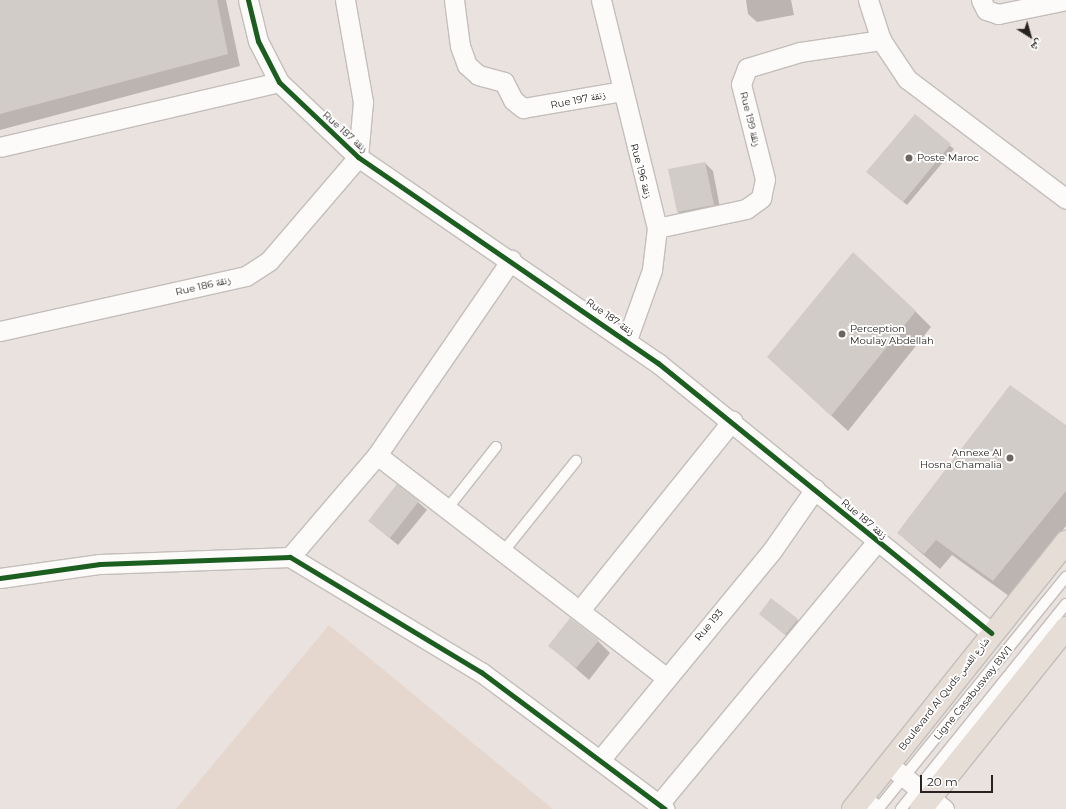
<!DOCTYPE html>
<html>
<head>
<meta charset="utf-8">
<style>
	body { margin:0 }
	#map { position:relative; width:1066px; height:809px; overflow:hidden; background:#eae2de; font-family:Montserrat,"Noto Naskh Arabic",sans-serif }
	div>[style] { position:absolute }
	.built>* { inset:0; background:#e6d7ce }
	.shadow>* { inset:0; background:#0003 }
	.building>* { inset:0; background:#d2ccc8 }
	.roads { filter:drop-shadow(1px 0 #c4bebb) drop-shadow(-1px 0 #c4bebb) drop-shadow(0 1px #c4bebb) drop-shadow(0 -1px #c4bebb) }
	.lane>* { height:10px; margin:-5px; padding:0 5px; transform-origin:5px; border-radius:5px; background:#fcfbfa }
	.street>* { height:19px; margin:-9.5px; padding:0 9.5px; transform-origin:9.5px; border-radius:9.5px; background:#fcfbfa }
	.primary>* { height:22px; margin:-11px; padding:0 11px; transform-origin:11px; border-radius:11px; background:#e5ddd6 }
	.cycleway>* { height:5px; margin:-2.5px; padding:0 2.5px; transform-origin:2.5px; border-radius:2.5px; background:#1b5e20 }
	.dots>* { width:11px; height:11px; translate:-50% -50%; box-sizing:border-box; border:2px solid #fff; border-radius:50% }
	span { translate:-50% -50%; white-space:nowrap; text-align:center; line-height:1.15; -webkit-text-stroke:3.5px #fff; paint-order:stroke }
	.street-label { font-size:10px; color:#282320 }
	.poi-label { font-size:10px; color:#282320 }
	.left { translate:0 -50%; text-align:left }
	.right { translate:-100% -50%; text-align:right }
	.north { position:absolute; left:1010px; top:16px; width:40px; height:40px; -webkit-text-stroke:3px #fff; paint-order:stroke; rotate:143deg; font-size:11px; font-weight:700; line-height:16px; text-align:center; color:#282320 }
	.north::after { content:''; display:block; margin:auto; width:14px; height:18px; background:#282320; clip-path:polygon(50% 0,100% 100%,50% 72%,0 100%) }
	.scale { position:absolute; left:920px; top:775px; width:73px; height:18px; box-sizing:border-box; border:2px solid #282320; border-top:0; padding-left:5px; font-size:12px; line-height:14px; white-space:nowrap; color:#282320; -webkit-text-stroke:3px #fff; paint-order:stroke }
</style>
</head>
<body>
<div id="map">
	<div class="built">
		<i style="clip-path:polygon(329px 625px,553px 809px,176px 809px)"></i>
	</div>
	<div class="shadow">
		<i style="clip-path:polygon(0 0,226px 0,240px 66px,0 130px)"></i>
		<i style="clip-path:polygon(746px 0,791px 0,794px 15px,757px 22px,748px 14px)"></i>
		<i style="clip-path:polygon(915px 116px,954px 149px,907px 205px,872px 176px)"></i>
		<i style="clip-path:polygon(705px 163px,713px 171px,721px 213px,686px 220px,678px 212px,669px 170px)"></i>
		<i style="clip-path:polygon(915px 311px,931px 327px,848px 431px,768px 357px)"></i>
		<i style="clip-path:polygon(1066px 426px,1066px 526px,1009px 596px,952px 555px,940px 569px,898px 533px)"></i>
		<i style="clip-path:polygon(418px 502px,427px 510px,398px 545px,369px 521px)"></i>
		<i style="clip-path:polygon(760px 614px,797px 620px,805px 628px,794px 642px)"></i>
		<i style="clip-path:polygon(598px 641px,610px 653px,589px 680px,549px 645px)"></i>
	</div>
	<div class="building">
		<i style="clip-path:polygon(0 0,217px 0,228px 54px,0 114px)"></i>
		<i style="clip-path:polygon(915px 114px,951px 144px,903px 202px,866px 172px)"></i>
		<i style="clip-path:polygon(705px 162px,714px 205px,677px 212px,668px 169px)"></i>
		<i style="clip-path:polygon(853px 252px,916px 311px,831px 416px,767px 357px)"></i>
		<i style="clip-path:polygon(1010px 385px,1066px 425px,1066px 491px,993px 581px,936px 540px,924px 554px,897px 533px)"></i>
		<i style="clip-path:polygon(397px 484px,419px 501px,390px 538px,368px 521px)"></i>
		<i style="clip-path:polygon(771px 598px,798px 619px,785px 635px,759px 614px)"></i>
		<i style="clip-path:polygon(570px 618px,599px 640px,576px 668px,548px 646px)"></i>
	</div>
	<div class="roads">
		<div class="lane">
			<i style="left:447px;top:509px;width:79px;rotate:-51.7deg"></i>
			<i style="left:503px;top:552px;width:117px;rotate:-51.3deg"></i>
			<i style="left:878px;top:809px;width:299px;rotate:-51deg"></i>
			<i style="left:901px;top:809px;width:263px;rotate:-51.2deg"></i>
		</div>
		<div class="street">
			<i style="left:248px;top:0;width:42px;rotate:76.3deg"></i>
			<i style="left:258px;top:41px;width:46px;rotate:62.9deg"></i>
			<i style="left:279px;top:82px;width:109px;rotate:43.5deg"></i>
			<i style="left:358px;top:157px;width:364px;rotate:34.5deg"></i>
			<i style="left:658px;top:363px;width:429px;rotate:39deg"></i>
			<i style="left:454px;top:0;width:46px;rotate:82.6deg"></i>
			<i style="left:460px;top:46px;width:20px;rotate:70deg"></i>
			<i style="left:467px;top:65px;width:15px;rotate:42deg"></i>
			<i style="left:478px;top:75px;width:27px;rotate:15deg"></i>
			<i style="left:504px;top:82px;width:20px;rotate:63deg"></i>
			<i style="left:513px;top:100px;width:13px;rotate:39deg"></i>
			<i style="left:523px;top:108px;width:100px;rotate:-9.7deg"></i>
			<i style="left:601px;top:0;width:235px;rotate:76.2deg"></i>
			<i style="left:657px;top:228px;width:42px;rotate:96.8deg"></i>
			<i style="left:652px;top:270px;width:74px;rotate:109.7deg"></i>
			<i style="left:868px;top:0;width:42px;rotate:72deg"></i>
			<i style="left:881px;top:40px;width:47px;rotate:56.3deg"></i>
			<i style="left:907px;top:79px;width:199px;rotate:37deg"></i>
			<i style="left:981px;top:0;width:11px;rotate:63deg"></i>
			<i style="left:986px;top:10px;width:13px;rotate:18deg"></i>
			<i style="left:998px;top:14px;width:69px;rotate:-11.6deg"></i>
			<i style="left:0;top:147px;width:286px;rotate:-13.1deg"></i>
			<i style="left:657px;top:228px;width:91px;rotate:-12.1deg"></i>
			<i style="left:746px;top:209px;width:19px;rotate:-36deg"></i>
			<i style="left:761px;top:198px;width:19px;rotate:-78deg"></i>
			<i style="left:765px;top:179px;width:98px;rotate:-104.2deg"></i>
			<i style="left:741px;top:84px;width:17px;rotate:-69deg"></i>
			<i style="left:747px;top:68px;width:55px;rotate:-16.8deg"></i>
			<i style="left:800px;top:52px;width:82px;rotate:-8.4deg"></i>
			<i style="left:0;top:331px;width:252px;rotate:-12.6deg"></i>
			<i style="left:246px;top:276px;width:27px;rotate:-33deg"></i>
			<i style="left:269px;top:261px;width:137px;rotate:-49.4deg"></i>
			<i style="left:358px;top:157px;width:55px;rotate:-84.8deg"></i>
			<i style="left:363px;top:102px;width:104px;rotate:-100deg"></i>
			<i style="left:377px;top:455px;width:364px;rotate:37.6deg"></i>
			<i style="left:290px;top:557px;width:134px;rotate:-49.5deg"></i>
			<i style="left:377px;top:455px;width:237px;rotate:-55.5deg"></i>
			<i style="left:0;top:578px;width:101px;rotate:-8deg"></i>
			<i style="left:100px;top:564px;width:190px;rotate:-2.1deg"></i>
			<i style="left:290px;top:557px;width:223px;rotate:31.1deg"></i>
			<i style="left:481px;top:672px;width:229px;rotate:36.7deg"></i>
			<i style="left:580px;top:610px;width:243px;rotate:-51.2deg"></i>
			<i style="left:600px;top:760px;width:269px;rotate:-50.6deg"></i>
			<i style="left:771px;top:552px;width:77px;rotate:-55.1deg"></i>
			<i style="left:888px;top:764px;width:72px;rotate:38.8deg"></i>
			<i style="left:861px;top:798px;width:18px;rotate:38deg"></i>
			<i style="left:659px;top:804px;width:342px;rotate:-50.3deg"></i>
		</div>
		<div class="primary">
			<i style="left:853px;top:809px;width:342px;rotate:-51.4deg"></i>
			<i style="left:921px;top:809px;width:232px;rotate:-51.3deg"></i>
		</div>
	</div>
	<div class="cycleway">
		<i style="left:248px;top:0;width:42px;rotate:76.3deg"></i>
		<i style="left:258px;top:41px;width:46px;rotate:62.9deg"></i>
		<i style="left:279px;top:82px;width:109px;rotate:43.5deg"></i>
		<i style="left:358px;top:157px;width:364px;rotate:34.5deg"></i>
		<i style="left:658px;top:363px;width:429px;rotate:39deg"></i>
		<i style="left:0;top:578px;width:101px;rotate:-8deg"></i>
		<i style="left:100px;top:564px;width:190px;rotate:-2.1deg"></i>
		<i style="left:290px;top:557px;width:223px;rotate:31.1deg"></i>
		<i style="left:481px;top:672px;width:229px;rotate:36.7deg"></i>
	</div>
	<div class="dots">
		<i style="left:909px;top:158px;background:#6c6662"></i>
		<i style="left:842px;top:334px;background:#6c6662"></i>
		<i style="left:1010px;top:458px;background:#6c6662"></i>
	</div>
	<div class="street-label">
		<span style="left:578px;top:100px;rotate:-11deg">Rue 197 زنقة</span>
		<span style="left:750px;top:119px;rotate:76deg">Rue 199 زنقة</span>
		<span style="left:345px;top:132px;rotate:42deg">Rue 187 زنقة</span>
		<span style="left:641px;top:171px;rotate:75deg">Rue 196 زنقة</span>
		<span style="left:203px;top:286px;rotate:-13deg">Rue 186 زنقة</span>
		<span style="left:610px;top:317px;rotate:35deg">Rue 187 زنقة</span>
		<span style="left:864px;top:519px;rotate:40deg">Rue 187 زنقة</span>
		<span style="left:709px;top:625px;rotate:-50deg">Rue 193</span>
		<span style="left:973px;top:693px;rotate:-51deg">Ligne Casabusway BW1</span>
		<span style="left:944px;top:694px;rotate:-52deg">Boulevard Al Quds شارع القدس</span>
	</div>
	<div class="poi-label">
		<span class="left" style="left:917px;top:158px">Poste Maroc</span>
		<span class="left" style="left:850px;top:334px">Perception<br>Moulay Abdellah</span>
		<span class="right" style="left:1002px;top:458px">Annexe Al<br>Hosna Chamalia</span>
	</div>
	<div class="north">ش</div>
	<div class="scale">20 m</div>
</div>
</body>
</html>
